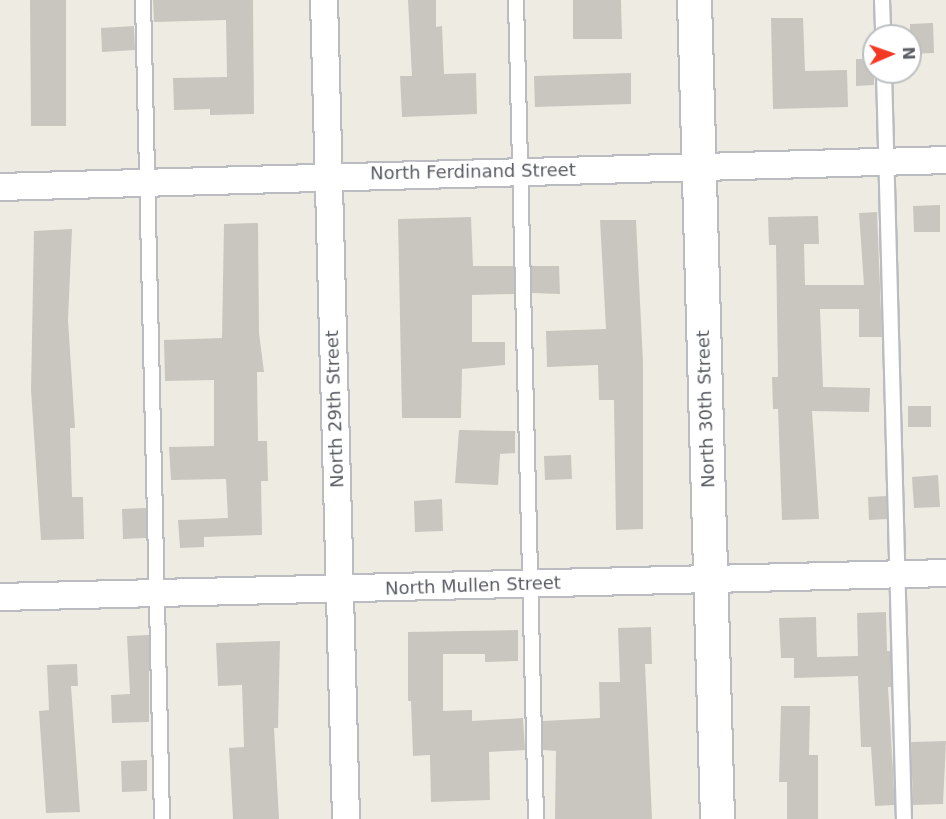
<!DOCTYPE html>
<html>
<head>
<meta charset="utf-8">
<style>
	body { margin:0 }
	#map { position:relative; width:946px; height:819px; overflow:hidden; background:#eeece2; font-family:"DejaVu Sans",sans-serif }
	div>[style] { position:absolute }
	.building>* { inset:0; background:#c9c6bf }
	.roads { filter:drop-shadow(2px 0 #babcc2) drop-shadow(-2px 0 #babcc2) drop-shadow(0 2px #babcc2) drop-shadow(0 -2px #babcc2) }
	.service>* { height:14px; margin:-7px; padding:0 7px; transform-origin:7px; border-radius:7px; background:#fff }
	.minor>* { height:26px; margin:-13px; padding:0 13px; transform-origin:13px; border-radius:13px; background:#fff }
	.secondary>* { height:33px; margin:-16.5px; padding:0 16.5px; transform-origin:16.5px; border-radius:16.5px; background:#fff }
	span { translate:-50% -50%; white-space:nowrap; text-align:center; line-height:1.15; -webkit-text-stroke:6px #fff; paint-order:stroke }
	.street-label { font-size:18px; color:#5a5e64 }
	.north { position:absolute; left:862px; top:24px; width:60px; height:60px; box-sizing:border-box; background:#fff; border:2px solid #bdbfc1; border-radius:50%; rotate:88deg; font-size:16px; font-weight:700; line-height:24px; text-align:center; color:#5a5e64 }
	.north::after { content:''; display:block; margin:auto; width:21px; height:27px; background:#f33823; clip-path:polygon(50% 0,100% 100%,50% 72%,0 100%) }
</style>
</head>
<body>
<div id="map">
	<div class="building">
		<i style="clip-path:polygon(30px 0,66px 0,66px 126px,31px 126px)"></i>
		<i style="clip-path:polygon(153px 0,253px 0,254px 114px,210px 115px,210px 109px,174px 110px,173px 78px,227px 77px,226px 20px,154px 22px)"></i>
		<i style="clip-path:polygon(408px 0,436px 0,436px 27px,442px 26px,444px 74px,476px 73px,477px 114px,402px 117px,400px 76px,412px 76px)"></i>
		<i style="clip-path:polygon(573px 0,621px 0,622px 39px,573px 39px)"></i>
		<i style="clip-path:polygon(771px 18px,803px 18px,805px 71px,847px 70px,848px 107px,773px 109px)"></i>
		<i style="clip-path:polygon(933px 23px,934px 53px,910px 54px,910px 24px)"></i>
		<i style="clip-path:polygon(134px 26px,135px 50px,102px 52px,101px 28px)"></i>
		<i style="clip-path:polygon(856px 59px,874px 59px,874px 85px,856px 86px)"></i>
		<i style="clip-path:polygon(631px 73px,631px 104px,535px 107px,534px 76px)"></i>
		<i style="clip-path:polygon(940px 205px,940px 232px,914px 232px,913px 206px)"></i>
		<i style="clip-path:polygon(877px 212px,882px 337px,859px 337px,859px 309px,820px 309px,823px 387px,870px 388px,869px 412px,812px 411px,819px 519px,782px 520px,778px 409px,773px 409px,772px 377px,778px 377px,776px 245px,769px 245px,768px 217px,818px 216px,819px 244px,804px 244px,805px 285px,864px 285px,859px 213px)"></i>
		<i style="clip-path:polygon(471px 217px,473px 266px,514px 266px,514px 294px,472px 295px,472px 342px,505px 342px,505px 365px,462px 369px,461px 418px,402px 418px,398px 219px)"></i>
		<i style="clip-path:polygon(600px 220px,636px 220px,643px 362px,643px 529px,616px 530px,614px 400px,599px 400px,598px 365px,547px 367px,546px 331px,606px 329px)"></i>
		<i style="clip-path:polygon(258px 223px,259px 333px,264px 372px,257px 372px,258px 441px,267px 441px,268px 481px,261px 481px,262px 535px,204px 537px,204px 547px,180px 548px,178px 520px,228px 518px,226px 479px,171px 480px,169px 447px,214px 446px,214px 380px,165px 381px,164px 340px,222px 338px,224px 224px)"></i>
		<i style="clip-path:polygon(72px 229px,68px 320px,75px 428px,70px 428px,72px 497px,83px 497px,84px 539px,41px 540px,31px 390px,34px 231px)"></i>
		<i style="clip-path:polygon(532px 266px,559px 266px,560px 294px,532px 293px)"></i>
		<i style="clip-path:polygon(908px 406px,931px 406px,931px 427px,908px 427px)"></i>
		<i style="clip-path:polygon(459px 430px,515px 431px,515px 453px,500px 454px,498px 485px,455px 483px)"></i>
		<i style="clip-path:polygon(571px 455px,572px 479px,545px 480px,544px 456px)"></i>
		<i style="clip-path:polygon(938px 475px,940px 507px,914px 508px,912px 477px)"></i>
		<i style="clip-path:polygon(886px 496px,887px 519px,869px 520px,868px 497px)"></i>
		<i style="clip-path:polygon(442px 499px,443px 531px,415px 532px,414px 501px)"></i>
		<i style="clip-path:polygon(146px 508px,146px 538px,123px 539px,122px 509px)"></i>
		<i style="clip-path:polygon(886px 612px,887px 651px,891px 651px,891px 687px,888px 687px,895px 805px,875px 806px,871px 747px,861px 747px,858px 676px,794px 678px,794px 658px,781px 658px,779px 618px,816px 617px,817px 657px,858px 656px,857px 613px)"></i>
		<i style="clip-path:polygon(651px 627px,652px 664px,645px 664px,652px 819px,555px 819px,556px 751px,543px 750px,543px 721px,600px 718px,599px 682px,620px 682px,618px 628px)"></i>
		<i style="clip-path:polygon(518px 630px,518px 661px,485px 662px,485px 654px,443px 654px,443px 711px,472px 710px,472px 721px,523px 718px,525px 750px,489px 752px,490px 800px,431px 802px,430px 755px,413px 756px,411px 701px,408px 701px,408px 632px)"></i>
		<i style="clip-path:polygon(149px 635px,149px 722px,112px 723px,111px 695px,130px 694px,127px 636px)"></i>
		<i style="clip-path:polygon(280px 641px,278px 728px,274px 728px,279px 819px,233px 819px,229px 748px,244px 747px,242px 685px,218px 686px,216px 643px)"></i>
		<i style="clip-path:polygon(77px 664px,78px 686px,71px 686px,80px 812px,46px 813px,39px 711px,49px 710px,47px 665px)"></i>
		<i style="clip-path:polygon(781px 706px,810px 706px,809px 755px,818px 755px,818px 819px,787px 819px,787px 782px,779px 782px)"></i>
		<i style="clip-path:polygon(946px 741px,943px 804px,913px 805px,911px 742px)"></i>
		<i style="clip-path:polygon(147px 760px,147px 791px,122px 792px,121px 761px)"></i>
	</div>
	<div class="roads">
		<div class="service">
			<i style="left:143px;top:0;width:819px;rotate:88.67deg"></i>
			<i style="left:516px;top:0;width:819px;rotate:88.6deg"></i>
			<i style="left:882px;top:0;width:36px;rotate:88deg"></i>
			<i style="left:884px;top:72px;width:747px;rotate:88.47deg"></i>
		</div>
		<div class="minor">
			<i style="left:324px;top:0;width:819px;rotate:88.46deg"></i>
			<i style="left:0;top:187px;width:946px;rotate:-1.63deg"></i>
			<i style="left:0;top:597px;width:946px;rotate:-1.45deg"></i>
		</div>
		<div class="secondary">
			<i style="left:694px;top:0;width:819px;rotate:88.39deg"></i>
		</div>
	</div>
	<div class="street-label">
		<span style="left:473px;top:172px;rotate:-1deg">North Ferdinand Street</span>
		<span style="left:335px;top:409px;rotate:-92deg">North 29th Street</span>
		<span style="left:706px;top:409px;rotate:-92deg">North 30th Street</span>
		<span style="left:473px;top:586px;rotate:-2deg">North Mullen Street</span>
	</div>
	<div class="north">N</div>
</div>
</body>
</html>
